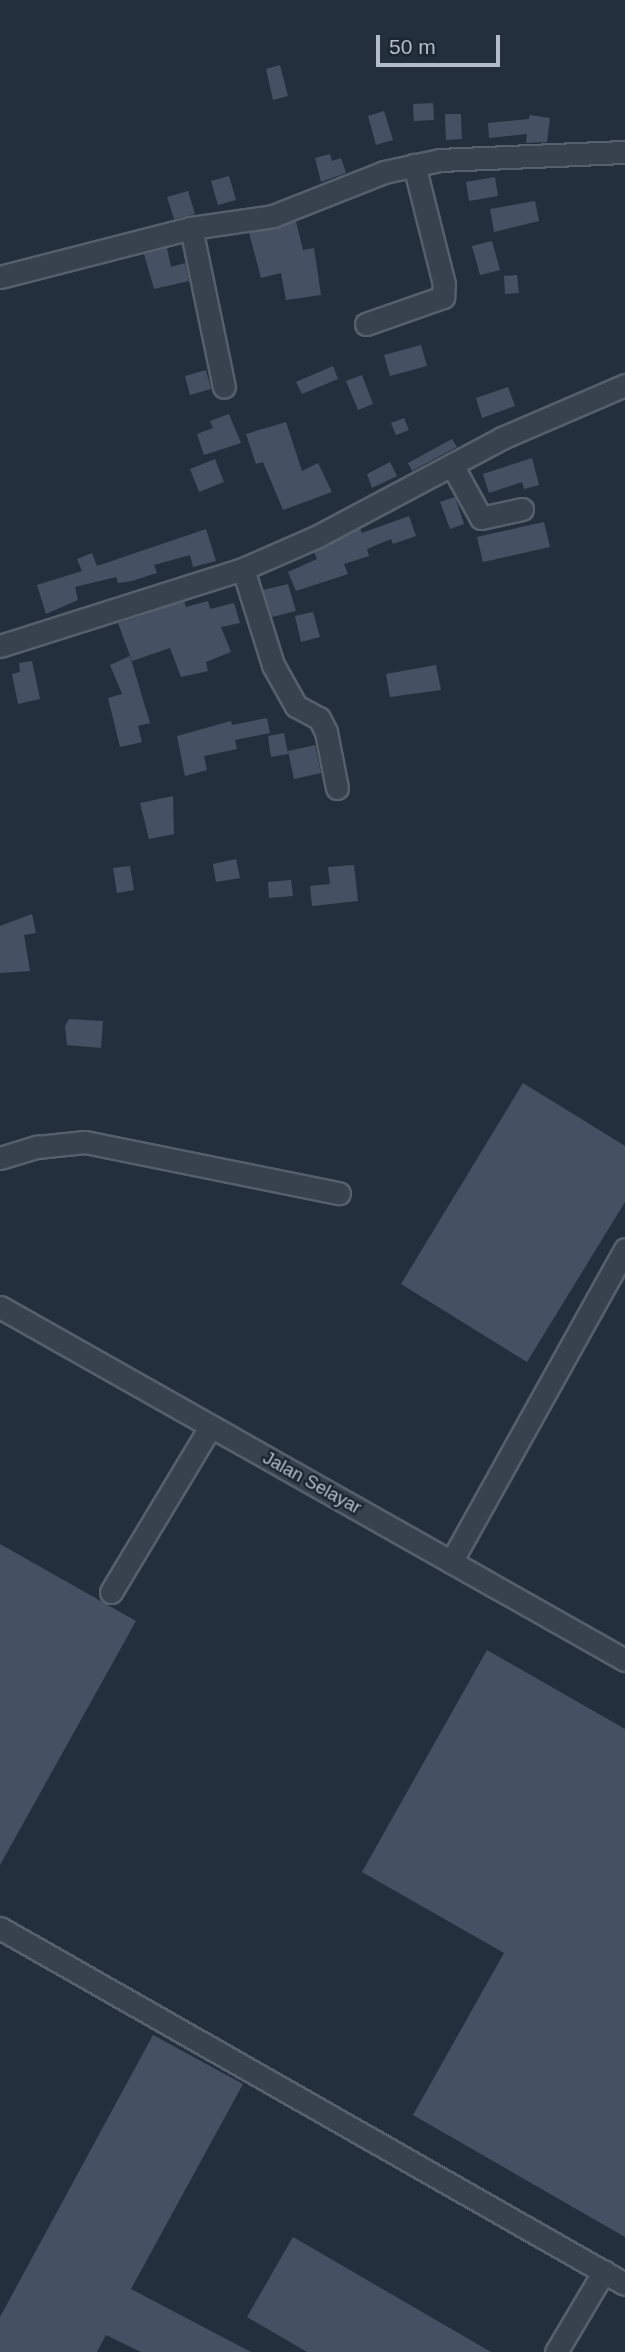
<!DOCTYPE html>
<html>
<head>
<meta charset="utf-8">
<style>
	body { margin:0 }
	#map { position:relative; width:625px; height:2352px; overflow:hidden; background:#242f3e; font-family:Helvetica,sans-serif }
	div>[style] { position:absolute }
	.building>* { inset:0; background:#455162 }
	.roads { filter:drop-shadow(2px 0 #565f6c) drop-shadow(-2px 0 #565f6c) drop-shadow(0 2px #565f6c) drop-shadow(0 -2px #565f6c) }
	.minor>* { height:21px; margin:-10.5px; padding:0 10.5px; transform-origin:10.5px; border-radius:10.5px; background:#38414e }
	span { translate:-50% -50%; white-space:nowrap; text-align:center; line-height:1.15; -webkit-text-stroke:5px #1d2633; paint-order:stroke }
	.street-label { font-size:18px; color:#b4bcc9 }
	.scale { position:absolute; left:376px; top:35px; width:124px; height:32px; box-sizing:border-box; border:4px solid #b4bcc9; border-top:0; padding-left:9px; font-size:21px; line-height:24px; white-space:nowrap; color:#b4bcc9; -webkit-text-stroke:5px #1d2633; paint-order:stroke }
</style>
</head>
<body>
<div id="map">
	<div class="building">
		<i style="clip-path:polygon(280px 65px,288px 96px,273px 100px,266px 69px)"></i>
		<i style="clip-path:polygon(433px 103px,434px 120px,414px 121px,413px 104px)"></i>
		<i style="clip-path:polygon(384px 111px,393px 140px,376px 145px,368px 116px)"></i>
		<i style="clip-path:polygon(445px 114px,461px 114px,462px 139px,446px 140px)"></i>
		<i style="clip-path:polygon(530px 115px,550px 118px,547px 142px,526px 143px,527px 134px,489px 138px,488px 123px,529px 119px)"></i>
		<i style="clip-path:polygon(330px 154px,332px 161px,341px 158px,346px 173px,321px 182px,315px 158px)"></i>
		<i style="clip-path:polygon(229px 176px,236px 200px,218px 205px,211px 181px)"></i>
		<i style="clip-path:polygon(495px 177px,498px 196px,469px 201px,466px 182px)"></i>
		<i style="clip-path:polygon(188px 191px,195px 214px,174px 219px,167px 197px)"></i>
		<i style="clip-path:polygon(535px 201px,539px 221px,494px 232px,490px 209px)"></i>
		<i style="clip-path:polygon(296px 221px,303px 250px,314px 248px,321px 295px,286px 300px,281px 273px,261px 278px,249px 233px)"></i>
		<i style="clip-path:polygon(492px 241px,500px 270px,480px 275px,472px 246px)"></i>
		<i style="clip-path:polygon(167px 248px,171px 267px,185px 263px,189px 281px,154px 289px,144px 254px)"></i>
		<i style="clip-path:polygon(517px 275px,519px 293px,505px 294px,504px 276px)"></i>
		<i style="clip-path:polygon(421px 345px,427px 366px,390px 376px,384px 355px)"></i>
		<i style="clip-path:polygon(333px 366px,338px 379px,302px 394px,296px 382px)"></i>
		<i style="clip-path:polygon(206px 370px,211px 389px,190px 395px,185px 376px)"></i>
		<i style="clip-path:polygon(362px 375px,373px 404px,358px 410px,346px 381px)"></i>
		<i style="clip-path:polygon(508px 387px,515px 406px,482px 418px,476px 398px)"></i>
		<i style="clip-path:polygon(229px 414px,241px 443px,204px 455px,197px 434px,213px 428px,210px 421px)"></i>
		<i style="clip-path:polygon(404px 418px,409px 430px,396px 435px,391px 423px)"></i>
		<i style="clip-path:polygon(286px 422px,302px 471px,318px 463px,332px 492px,283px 510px,263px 462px,256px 464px,246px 434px)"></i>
		<i style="clip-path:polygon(452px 439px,457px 447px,412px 471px,408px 463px)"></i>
		<i style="clip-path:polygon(532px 458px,539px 485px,524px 489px,522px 482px,489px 493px,483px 474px)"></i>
		<i style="clip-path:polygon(215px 459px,224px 482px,199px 492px,190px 469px)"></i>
		<i style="clip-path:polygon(390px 462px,397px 476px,372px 488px,367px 474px)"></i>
		<i style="clip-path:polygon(455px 497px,464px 524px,450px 529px,440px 502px)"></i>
		<i style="clip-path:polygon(409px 516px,416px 536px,393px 544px,391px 539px,367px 549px,369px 556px,344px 564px,348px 574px,296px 591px,288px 572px,317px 559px,314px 552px,360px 528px,362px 533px)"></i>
		<i style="clip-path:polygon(544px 522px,550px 547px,483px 562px,477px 537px)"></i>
		<i style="clip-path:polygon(206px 529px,216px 561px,193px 567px,190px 555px,154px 565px,157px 573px,132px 581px,118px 583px,116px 577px,75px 587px,78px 600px,46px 614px,37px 585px,82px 571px,77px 559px,92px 553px,97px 566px)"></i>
		<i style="clip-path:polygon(288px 584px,296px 611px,272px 617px,263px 590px)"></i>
		<i style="clip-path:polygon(184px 601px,186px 607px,208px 601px,210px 609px,234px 603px,240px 623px,221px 627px,231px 652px,206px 662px,208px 671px,181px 677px,170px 648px,132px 661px,118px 623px)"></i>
		<i style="clip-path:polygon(313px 612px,320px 637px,301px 642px,295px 616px)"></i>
		<i style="clip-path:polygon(130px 656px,150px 723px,138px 726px,142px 742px,120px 747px,108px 698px,122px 694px,110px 665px)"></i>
		<i style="clip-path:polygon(32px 661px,40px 699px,18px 704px,12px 674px,20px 672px,19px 663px)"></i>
		<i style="clip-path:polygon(436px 665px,441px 690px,390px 697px,386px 674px)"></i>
		<i style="clip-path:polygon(267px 718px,270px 733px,235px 740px,237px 749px,204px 756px,207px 770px,185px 776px,177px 736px,231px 721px,232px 725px)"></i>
		<i style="clip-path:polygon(284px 733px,288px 754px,271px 757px,268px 736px)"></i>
		<i style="clip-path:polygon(315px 745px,321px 773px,294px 779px,288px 751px)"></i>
		<i style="clip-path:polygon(173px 796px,174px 834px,149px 839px,140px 803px)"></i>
		<i style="clip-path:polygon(236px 859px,240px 878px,216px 882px,213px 864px)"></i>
		<i style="clip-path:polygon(354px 865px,358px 901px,312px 906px,310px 886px,330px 884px,328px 867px)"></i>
		<i style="clip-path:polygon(130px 866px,134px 890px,117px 893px,113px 868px)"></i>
		<i style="clip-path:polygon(291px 880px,293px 896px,269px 898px,268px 882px)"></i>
		<i style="clip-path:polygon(32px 914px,36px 933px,24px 935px,30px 971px,0 973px,0 926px)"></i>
		<i style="clip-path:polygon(69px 1019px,103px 1021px,101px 1048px,67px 1045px,65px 1026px)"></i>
		<i style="clip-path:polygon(523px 1083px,625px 1146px,625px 1202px,527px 1362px,401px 1284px)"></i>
		<i style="clip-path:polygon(0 1544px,136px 1621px,0 1865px)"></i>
		<i style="clip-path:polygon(487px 1650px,625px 1729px,625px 2237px,413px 2115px,504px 1953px,362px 1872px)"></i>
		<i style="clip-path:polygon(153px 2035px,243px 2084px,131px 2289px,251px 2352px,141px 2352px,106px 2335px,97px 2352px,0 2352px,0 2317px)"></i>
		<i style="clip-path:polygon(293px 2237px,491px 2352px,307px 2352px,247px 2317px)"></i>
	</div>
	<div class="roads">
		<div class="minor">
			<i style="left:191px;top:228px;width:162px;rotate:78.3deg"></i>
			<i style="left:0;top:277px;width:197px;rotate:-14.4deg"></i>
			<i style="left:191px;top:228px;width:83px;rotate:-8.3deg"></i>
			<i style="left:273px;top:216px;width:119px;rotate:-21.6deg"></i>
			<i style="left:384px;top:172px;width:57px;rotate:-12.1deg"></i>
			<i style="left:440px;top:160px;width:185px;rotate:-2.5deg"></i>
			<i style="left:366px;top:324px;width:82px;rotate:-19.3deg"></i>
			<i style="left:443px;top:297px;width:13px;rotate:-86deg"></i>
			<i style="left:444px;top:284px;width:123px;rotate:-104.1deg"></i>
			<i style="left:452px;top:465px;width:60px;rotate:61.3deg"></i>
			<i style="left:481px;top:518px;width:42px;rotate:-12.4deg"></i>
			<i style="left:243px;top:569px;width:101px;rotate:72.6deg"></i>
			<i style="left:273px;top:665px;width:47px;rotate:60.7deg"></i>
			<i style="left:296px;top:706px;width:26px;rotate:28deg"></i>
			<i style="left:319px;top:718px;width:16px;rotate:63deg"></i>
			<i style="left:326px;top:732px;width:57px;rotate:78.9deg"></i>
			<i style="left:0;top:646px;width:255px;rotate:-17.6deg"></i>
			<i style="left:243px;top:569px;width:80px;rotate:-23.7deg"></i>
			<i style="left:316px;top:537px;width:211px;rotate:-28deg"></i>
			<i style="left:502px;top:438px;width:134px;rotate:-23.3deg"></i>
			<i style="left:0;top:1158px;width:39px;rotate:-17deg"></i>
			<i style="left:37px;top:1147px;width:48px;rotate:-5.9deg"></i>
			<i style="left:85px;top:1142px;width:259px;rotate:11.4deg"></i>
			<i style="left:0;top:1307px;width:718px;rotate:29.46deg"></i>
			<i style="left:451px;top:1562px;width:358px;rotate:-60.9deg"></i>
			<i style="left:111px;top:1592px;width:192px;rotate:-59deg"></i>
			<i style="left:0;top:1928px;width:719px;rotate:29.67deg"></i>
			<i style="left:556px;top:2352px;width:94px;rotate:-59.3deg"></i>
		</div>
	</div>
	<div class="street-label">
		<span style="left:312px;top:1483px;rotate:29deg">Jalan Selayar</span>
	</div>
	<div class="scale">50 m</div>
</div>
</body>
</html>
